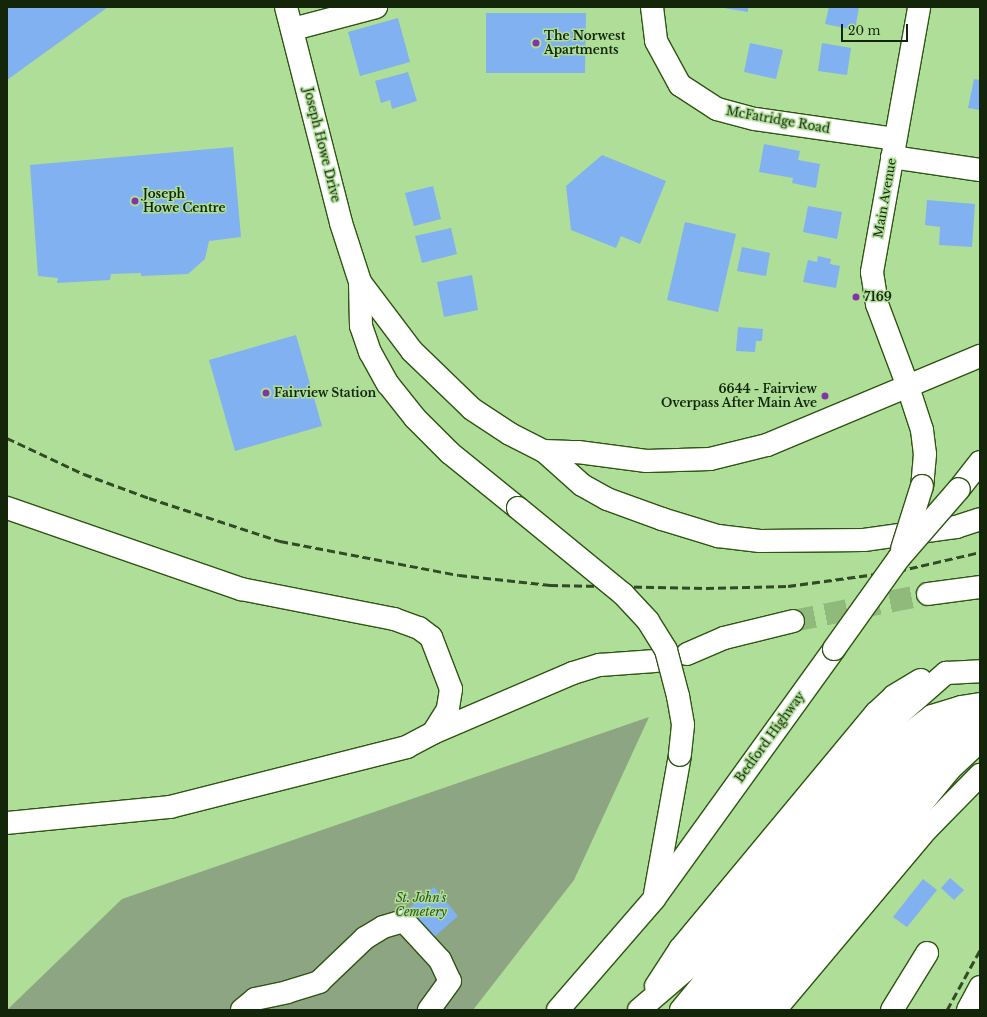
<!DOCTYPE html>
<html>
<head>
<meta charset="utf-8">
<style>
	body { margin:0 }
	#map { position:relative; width:987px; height:1017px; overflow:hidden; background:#afde98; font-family:"Libre Baskerville",serif }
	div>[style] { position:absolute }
	.green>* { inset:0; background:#8da582 }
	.building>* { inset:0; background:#81b1f0 }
	.minor-tunnel>* { height:22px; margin-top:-11px; transform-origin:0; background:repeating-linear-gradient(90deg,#90b97c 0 22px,transparent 0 33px) }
	.roads { filter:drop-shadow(1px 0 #2d5511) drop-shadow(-1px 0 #2d5511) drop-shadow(0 1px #2d5511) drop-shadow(0 -1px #2d5511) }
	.minor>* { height:22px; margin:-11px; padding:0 11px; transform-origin:11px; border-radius:11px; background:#fff }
	.major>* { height:22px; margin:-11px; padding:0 11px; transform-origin:11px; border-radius:11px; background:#fff }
	.rail>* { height:3px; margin-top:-1.5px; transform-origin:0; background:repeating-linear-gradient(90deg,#324a26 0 8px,transparent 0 12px) }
	.bridges { filter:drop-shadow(1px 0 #2d5511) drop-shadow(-1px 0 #2d5511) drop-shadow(0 1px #2d5511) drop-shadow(0 -1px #2d5511) }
	.major-bridge>* { height:22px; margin:-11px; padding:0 11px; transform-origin:11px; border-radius:11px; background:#fff }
	.dots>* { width:11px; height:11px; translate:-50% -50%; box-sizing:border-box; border:2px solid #afde98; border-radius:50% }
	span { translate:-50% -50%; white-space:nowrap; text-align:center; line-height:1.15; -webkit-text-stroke:3px #afde98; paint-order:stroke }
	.poi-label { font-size:12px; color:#14260a; font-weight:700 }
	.left { translate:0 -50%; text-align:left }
	.right { translate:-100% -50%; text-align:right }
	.street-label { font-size:12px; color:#14260a }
	.park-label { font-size:12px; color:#2e5315; font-style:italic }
	.frame { position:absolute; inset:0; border:8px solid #14260a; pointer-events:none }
	.scale { position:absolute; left:841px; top:24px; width:67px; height:18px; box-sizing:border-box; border:2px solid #14260a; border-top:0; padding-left:5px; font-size:12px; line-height:14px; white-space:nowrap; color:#14260a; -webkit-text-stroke:3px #afde98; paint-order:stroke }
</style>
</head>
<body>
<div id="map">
	<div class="green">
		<i style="clip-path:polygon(649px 717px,574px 880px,473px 1010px,7px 1010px,122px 899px)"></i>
	</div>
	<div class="building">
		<i style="clip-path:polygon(7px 7px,108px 7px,7px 80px)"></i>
		<i style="clip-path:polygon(718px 7px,748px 7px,748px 12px)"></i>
		<i style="clip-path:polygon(829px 7px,859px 7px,855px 30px,825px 24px)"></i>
		<i style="clip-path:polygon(486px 13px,586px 13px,585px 73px,486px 73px)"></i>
		<i style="clip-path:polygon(398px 18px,410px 62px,360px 76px,348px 32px)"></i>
		<i style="clip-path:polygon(750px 43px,783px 50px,776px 79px,744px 72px)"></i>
		<i style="clip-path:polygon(822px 43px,851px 48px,847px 75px,818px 71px)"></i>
		<i style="clip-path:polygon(408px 72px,417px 101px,392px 109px,390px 100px,381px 103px,375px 81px)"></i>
		<i style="clip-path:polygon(974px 79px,980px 80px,980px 110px,968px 108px)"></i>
		<i style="clip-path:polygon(764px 144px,800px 151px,798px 160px,820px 164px,816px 188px,792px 183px,793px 178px,759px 172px)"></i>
		<i style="clip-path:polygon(233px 147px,241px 237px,209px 241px,205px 259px,188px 274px,141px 276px,141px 273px,111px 274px,110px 280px,57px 283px,58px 278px,38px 276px,30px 165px)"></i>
		<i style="clip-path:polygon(602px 155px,666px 181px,640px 244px,621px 236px,616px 248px,571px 230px,566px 186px)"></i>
		<i style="clip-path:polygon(433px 186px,441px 219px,414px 226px,405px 193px)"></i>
		<i style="clip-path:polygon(927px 200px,975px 204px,972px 247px,939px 245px,940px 227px,925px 225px)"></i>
		<i style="clip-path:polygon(808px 206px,842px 212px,837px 239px,803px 232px)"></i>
		<i style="clip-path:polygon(685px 222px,736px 234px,718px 312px,667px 300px)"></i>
		<i style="clip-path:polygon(451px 228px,457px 254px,422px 263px,415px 236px)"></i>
		<i style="clip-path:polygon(742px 247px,770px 253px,766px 276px,737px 271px)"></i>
		<i style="clip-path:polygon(818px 256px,831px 259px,830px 264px,840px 266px,836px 288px,803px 282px,808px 260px,817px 262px)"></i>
		<i style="clip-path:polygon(472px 275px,478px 310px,444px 317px,437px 282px)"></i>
		<i style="clip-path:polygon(738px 327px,763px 329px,762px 341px,756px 341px,755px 352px,736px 351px)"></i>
		<i style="clip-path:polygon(296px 335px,322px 426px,235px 451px,209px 360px)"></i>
		<i style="clip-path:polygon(950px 878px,964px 890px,954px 900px,941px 888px)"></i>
		<i style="clip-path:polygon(923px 879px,937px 890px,907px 927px,893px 917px)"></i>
		<i style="clip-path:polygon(434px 887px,458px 916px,433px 938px,408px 909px)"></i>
	</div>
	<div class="minor-tunnel">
		<i style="left:793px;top:621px;width:138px;rotate:-11.3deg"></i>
	</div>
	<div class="roads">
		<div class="minor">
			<i style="left:652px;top:7px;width:34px;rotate:83deg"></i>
			<i style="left:656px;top:41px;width:50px;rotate:61.4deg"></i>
			<i style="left:680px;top:85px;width:44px;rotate:33deg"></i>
			<i style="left:717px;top:109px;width:39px;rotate:15deg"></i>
			<i style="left:755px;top:119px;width:141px;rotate:8.1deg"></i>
			<i style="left:293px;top:29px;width:86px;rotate:-14.8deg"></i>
			<i style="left:892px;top:157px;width:89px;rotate:8.4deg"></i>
			<i style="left:907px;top:384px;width:85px;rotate:-110.6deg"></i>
			<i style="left:877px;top:304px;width:32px;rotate:-99deg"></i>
			<i style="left:872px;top:272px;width:269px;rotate:-79.9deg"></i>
			<i style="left:7px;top:508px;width:248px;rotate:19.1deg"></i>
			<i style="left:241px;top:589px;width:156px;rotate:11.1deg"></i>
			<i style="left:394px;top:619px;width:27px;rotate:20deg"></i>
			<i style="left:419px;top:628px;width:15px;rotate:37deg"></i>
			<i style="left:431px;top:637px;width:56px;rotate:69deg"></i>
			<i style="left:451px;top:689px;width:20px;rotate:99deg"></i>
			<i style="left:448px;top:709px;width:28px;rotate:122deg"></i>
			<i style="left:433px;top:733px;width:30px;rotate:152deg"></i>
			<i style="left:407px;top:747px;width:244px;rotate:165.8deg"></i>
			<i style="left:170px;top:807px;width:164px;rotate:174.4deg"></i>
			<i style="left:928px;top:594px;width:52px;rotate:-7.7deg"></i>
			<i style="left:687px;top:654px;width:40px;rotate:-23.4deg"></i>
			<i style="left:724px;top:638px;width:71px;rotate:-13.8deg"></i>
			<i style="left:433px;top:733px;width:152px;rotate:-23.2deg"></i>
			<i style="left:573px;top:673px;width:28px;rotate:-17deg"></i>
			<i style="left:600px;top:665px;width:55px;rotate:-4.2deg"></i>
			<i style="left:656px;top:986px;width:44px;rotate:-57deg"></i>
			<i style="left:680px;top:949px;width:307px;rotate:-50.3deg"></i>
			<i style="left:876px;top:713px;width:25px;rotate:-43deg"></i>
			<i style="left:894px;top:696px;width:31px;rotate:-31deg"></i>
			<i style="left:242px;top:1010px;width:17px;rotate:-40deg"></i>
			<i style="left:255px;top:999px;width:33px;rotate:-12deg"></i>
			<i style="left:287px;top:992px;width:34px;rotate:-17deg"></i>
			<i style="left:319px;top:982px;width:64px;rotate:-43.7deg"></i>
			<i style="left:365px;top:938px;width:21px;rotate:-31deg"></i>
			<i style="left:383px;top:927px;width:22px;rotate:-16deg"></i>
			<i style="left:404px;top:921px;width:53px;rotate:47.3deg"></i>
			<i style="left:440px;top:960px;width:23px;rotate:65deg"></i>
			<i style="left:450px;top:981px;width:36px;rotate:126deg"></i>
			<i style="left:639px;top:1010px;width:66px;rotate:-40.7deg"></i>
			<i style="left:689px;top:967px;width:327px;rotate:-50.3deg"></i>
			<i style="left:898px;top:715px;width:64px;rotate:-41.2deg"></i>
			<i style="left:946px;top:673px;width:34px;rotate:-3deg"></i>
			<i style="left:681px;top:1010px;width:361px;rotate:-50.4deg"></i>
			<i style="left:911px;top:732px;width:26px;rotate:-37deg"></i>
			<i style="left:932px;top:716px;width:30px;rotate:-17deg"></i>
			<i style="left:961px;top:707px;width:19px;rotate:-9deg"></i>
			<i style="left:705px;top:1010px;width:318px;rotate:-50.6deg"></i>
			<i style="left:907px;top:764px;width:30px;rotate:-45deg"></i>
			<i style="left:928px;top:743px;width:36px;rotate:-34deg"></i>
			<i style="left:958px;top:723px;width:23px;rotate:-18deg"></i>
			<i style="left:729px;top:1010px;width:327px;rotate:-50.5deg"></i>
			<i style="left:937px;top:758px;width:30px;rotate:-41deg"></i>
			<i style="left:960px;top:738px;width:15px;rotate:-23deg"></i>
			<i style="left:752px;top:1010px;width:312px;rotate:-50.6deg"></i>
			<i style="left:950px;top:769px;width:41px;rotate:-43deg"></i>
			<i style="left:775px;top:1010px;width:236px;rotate:-50deg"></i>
			<i style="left:927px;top:829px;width:76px;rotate:-45.5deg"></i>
			<i style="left:892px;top:1010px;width:67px;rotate:-58.4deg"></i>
			<i style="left:968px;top:1010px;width:26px;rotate:-62deg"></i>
		</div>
		<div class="major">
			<i style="left:286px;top:7px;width:223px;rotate:75.7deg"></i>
			<i style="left:341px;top:223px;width:62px;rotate:72.1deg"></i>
			<i style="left:360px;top:282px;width:86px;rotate:53deg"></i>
			<i style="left:412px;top:351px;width:83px;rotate:44deg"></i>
			<i style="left:472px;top:409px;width:45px;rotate:33.3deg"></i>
			<i style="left:510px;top:434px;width:38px;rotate:27deg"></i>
			<i style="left:544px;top:451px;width:51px;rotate:41.8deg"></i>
			<i style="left:582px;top:485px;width:29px;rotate:29deg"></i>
			<i style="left:607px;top:499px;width:59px;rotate:20deg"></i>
			<i style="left:662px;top:519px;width:59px;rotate:16.9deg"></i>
			<i style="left:718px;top:536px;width:42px;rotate:6.8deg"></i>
			<i style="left:760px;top:541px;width:104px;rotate:-0.6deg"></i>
			<i style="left:864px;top:540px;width:93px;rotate:-8deg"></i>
			<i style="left:956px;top:527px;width:25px;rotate:-18deg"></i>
			<i style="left:360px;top:282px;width:44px;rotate:88.7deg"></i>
			<i style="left:361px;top:326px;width:28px;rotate:71deg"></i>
			<i style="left:370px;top:352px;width:37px;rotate:61deg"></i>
			<i style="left:388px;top:384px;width:43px;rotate:51.5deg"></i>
			<i style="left:415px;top:418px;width:49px;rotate:45deg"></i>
			<i style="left:450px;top:453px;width:87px;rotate:39deg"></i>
			<i style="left:907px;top:384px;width:48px;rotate:71.9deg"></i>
			<i style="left:922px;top:430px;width:24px;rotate:83deg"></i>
			<i style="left:925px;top:454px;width:32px;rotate:95deg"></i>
			<i style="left:544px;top:451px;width:34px;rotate:2deg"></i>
			<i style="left:578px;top:452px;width:69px;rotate:7.5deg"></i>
			<i style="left:646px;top:461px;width:64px;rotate:-1.8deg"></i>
			<i style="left:710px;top:459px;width:59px;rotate:-13.8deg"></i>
			<i style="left:767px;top:445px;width:231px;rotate:-22.7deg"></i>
			<i style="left:959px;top:489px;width:34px;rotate:-52deg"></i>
			<i style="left:655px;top:894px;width:141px;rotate:-79.8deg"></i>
			<i style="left:558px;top:1010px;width:147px;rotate:-49.1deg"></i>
			<i style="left:654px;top:899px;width:308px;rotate:-54.2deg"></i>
		</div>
	</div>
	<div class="rail">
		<i style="left:7px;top:438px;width:85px;rotate:25.1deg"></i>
		<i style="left:84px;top:474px;width:69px;rotate:20.3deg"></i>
		<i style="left:149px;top:498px;width:138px;rotate:18.2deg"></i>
		<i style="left:280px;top:541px;width:182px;rotate:10.8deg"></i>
		<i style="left:459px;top:575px;width:92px;rotate:6.3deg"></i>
		<i style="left:550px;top:585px;width:156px;rotate:1.1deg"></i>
		<i style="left:706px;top:588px;width:82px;rotate:-1.4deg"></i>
		<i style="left:788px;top:586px;width:111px;rotate:-7.8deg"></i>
		<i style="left:898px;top:571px;width:84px;rotate:-13deg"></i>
		<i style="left:947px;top:1010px;width:68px;rotate:-61.2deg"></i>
	</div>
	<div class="bridges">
		<div class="major-bridge">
			<i style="left:518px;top:508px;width:136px;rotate:39.3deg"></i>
			<i style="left:623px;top:594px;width:37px;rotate:47deg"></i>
			<i style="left:648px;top:621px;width:34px;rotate:58deg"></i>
			<i style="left:666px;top:650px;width:48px;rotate:75.4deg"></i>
			<i style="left:678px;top:696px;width:29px;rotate:80deg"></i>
			<i style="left:683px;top:725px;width:30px;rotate:96deg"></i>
			<i style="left:902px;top:549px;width:66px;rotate:-72.4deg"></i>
			<i style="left:834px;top:649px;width:112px;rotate:-54.5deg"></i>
			<i style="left:899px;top:558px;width:91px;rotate:-49deg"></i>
		</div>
	</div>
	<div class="dots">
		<i style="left:536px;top:43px;background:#8534a3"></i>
		<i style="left:135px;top:201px;background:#8534a3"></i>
		<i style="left:856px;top:297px;background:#8534a3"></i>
		<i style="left:266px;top:393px;background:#8534a3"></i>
		<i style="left:825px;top:396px;background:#8534a3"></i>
	</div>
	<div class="poi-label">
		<span class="left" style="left:544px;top:43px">The Norwest<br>Apartments</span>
		<span class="left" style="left:143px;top:201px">Joseph<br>Howe Centre</span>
		<span class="left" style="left:864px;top:297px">7169</span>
		<span class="right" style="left:817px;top:396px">6644 - Fairview<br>Overpass After Main Ave</span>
		<span class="left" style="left:274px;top:393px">Fairview Station</span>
	</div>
	<div class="street-label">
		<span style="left:778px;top:120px;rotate:10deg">McFatridge Road</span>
		<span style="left:322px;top:145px;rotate:76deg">Joseph Howe Drive</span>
		<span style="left:885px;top:198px;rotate:-80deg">Main Avenue</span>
		<span style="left:770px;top:737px;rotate:-54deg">Bedford Highway</span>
	</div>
	<div class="park-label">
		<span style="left:421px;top:905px">St. John's<br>Cemetery</span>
	</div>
	<div class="frame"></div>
	<div class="scale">20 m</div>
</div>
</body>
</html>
